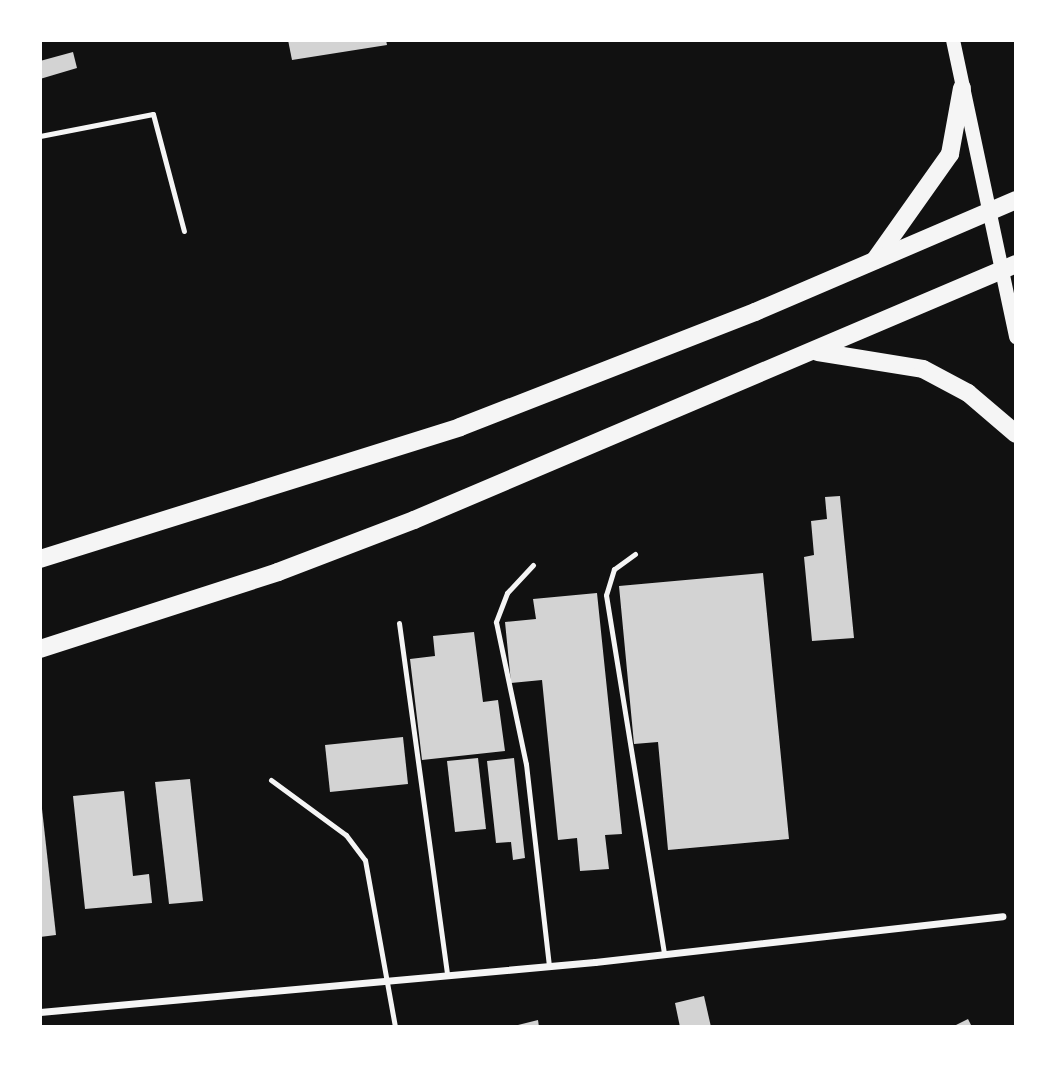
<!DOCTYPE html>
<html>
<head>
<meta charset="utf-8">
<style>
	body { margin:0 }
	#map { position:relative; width:1056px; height:1067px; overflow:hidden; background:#111; font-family:"Open Sans",sans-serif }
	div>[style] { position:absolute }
	.building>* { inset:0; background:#d3d3d3 }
	.service>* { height:5px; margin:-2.5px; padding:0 2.5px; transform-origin:2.5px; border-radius:2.5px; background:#f5f5f5 }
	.minor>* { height:7px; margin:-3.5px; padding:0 3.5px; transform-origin:3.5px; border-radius:3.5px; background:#f5f5f5 }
	.secondary>* { height:14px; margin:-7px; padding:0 7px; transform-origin:7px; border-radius:7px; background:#f5f5f5 }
	.primary>* { height:18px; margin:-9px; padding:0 9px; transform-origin:9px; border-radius:9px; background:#f5f5f5 }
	span { translate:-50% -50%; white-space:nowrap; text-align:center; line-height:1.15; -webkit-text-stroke:6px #fff; paint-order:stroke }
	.frame { position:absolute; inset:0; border:42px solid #fff; pointer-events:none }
</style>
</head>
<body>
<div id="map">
	<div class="building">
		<i style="clip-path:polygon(288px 40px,386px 40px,387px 45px,292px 60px)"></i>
		<i style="clip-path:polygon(73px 52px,77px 68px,40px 79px,40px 61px)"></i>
		<i style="clip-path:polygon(840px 496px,854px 638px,812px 641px,804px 557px,814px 555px,811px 521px,827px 519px,825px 497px)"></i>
		<i style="clip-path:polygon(763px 573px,789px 839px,668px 850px,658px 742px,634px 744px,619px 586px)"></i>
		<i style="clip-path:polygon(597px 593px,622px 834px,605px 835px,609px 869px,580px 871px,577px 838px,558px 840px,542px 680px,511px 683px,505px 622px,536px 619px,533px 599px)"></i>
		<i style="clip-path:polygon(474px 632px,483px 702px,498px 700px,505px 751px,422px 760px,410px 659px,435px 656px,433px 636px)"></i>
		<i style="clip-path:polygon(403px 737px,408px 784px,330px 792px,325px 745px)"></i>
		<i style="clip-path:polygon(478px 758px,486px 829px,455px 832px,447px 761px)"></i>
		<i style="clip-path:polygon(514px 758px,525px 858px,513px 860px,511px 842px,496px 843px,487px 761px)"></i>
		<i style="clip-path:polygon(190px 779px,203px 901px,169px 904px,155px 782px)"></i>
		<i style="clip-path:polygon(40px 791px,56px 935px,40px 937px)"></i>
		<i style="clip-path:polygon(124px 791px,133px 876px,149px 874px,152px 903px,85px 909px,73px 796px)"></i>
		<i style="clip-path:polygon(704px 996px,711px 1027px,680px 1027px,675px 1003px)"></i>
		<i style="clip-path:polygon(968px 1019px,972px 1027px,952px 1027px)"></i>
		<i style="clip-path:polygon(538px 1020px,539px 1027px,514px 1027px,514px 1026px)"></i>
	</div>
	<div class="service">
		<i style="left:40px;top:136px;width:115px;rotate:-11deg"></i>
		<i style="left:153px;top:114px;width:121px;rotate:75.2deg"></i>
		<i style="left:635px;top:554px;width:26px;rotate:144deg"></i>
		<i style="left:614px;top:569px;width:27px;rotate:107deg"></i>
		<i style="left:606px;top:595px;width:364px;rotate:80.8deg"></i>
		<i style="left:533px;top:565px;width:38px;rotate:133deg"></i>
		<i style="left:507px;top:593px;width:31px;rotate:111deg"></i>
		<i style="left:496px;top:622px;width:145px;rotate:78.1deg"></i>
		<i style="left:526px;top:764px;width:203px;rotate:83.5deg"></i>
		<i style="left:399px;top:623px;width:355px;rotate:82.2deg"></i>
		<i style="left:271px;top:780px;width:93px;rotate:36.3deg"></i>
		<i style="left:346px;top:835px;width:31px;rotate:53deg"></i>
		<i style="left:365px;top:860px;width:170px;rotate:79.8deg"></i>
	</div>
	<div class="minor">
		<i style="left:40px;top:1012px;width:557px;rotate:-5.15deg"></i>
		<i style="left:595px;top:962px;width:410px;rotate:-6.4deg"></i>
	</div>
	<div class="secondary">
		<i style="left:953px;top:40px;width:304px;rotate:78deg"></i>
	</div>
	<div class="primary">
		<i style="left:875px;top:260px;width:130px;rotate:-54.7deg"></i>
		<i style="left:950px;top:154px;width:67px;rotate:-79.7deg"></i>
		<i style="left:818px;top:352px;width:106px;rotate:9.2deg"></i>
		<i style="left:923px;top:369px;width:51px;rotate:28.1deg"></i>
		<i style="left:968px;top:393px;width:63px;rotate:40.5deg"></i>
		<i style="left:40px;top:559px;width:440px;rotate:-17.4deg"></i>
		<i style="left:460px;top:427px;width:317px;rotate:-21.3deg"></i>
		<i style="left:755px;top:312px;width:284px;rotate:-23.2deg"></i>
		<i style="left:40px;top:649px;width:250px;rotate:-17.9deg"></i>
		<i style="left:278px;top:572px;width:146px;rotate:-20.9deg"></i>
		<i style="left:414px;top:520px;width:654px;rotate:-23.04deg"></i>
	</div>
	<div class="frame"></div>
</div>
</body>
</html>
